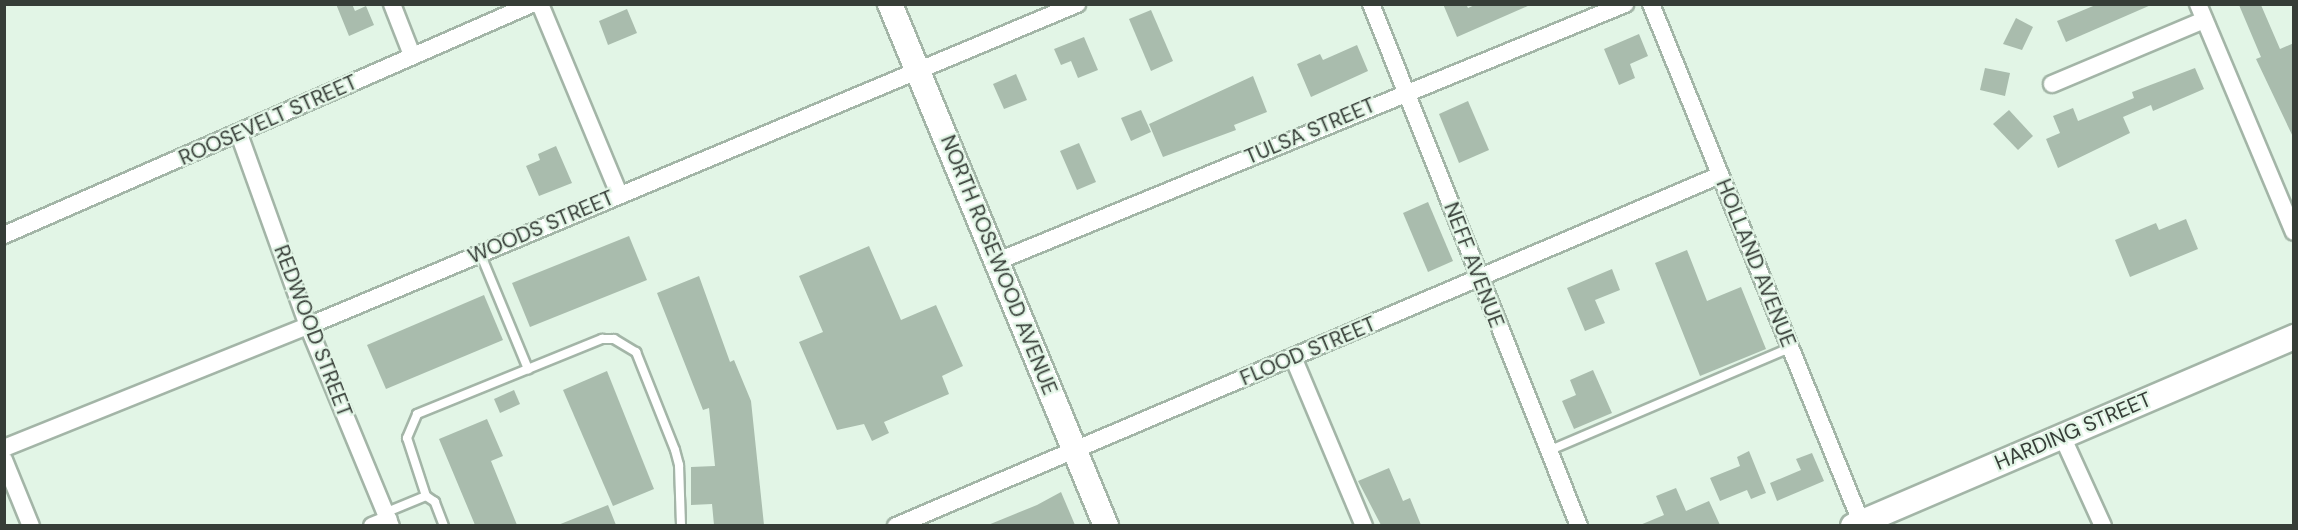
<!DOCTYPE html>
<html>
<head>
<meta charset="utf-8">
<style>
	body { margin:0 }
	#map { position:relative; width:2298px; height:530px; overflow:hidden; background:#e2f5e6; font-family:"DM Sans",sans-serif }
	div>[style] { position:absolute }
	.building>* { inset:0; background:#a9bcad }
	.roads { filter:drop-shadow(2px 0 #a3b5a7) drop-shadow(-2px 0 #a3b5a7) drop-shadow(0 2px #a3b5a7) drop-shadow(0 -2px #a3b5a7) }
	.lane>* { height:8px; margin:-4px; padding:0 4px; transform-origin:4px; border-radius:4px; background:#fff }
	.street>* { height:16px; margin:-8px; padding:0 8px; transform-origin:8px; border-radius:8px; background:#fff }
	.secondary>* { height:24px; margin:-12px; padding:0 12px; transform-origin:12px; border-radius:12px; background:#fff }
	span { translate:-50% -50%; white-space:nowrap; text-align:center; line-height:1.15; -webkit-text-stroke:4.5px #e2f5e6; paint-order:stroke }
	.street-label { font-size:21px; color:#363d37 }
	.frame { position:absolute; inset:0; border:6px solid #363d37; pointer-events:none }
</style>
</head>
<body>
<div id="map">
	<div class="building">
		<i style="clip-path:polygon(336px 4px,352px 4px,355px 11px,366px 6px,374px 25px,349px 36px)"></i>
		<i style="clip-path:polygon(1443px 4px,1466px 4px,1468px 8px,1477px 4px,1530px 5px,1457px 37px)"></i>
		<i style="clip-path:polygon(2098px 4px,2151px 4px,2151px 5px,2066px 42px,2057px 21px)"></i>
		<i style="clip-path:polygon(2239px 5px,2261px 5px,2280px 49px,2294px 43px,2294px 139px,2256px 59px,2261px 57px)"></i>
		<i style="clip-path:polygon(627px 9px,637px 33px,608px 45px,599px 21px)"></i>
		<i style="clip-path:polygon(1151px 10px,1173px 61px,1151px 71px,1129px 19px)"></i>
		<i style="clip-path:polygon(2016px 18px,2033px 27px,2022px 50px,2003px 44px)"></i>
		<i style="clip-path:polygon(1639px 34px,1648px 56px,1630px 64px,1635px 78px,1619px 85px,1604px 49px)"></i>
		<i style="clip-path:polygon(1084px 37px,1098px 70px,1078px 78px,1071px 61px,1061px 65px,1054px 49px)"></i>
		<i style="clip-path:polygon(1357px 45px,1368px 71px,1311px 97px,1297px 64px,1320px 54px,1323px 60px)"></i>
		<i style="clip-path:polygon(1985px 68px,2010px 73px,2005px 96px,1980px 90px)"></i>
		<i style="clip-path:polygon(2195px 68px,2204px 89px,2153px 111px,2151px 105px,2123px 117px,2130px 133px,2058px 168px,2046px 139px,2060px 133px,2053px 116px,2073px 108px,2078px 121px,2134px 98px,2132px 92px)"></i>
		<i style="clip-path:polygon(1016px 74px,1027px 100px,1004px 109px,993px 84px)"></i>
		<i style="clip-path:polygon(1253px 76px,1267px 112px,1234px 125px,1236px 130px,1163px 157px,1149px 124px)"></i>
		<i style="clip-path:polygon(1468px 101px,1489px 150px,1459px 163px,1439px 114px)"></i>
		<i style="clip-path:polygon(1141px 110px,1151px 132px,1131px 141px,1121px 118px)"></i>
		<i style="clip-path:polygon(2009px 110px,2033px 136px,2018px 150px,1993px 124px)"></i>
		<i style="clip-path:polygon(1079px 143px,1096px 182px,1077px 190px,1060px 151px)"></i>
		<i style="clip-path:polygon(556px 146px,572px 183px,539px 196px,526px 166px,540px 160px,538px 154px)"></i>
		<i style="clip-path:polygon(1428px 202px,1453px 261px,1428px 272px,1403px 213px)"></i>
		<i style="clip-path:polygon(2186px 219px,2198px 249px,2130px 277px,2115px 240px,2156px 223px,2159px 230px)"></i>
		<i style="clip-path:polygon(629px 236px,647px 280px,530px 327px,512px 283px)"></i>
		<i style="clip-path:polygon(869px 246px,901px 320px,936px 305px,963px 366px,942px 376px,949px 394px,884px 422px,889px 433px,872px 441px,864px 424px,837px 430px,799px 342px,823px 332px,799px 276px)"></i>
		<i style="clip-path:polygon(1687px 250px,1707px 301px,1741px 287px,1766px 349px,1700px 376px,1655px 263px)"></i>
		<i style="clip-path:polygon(1612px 269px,1620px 290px,1595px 300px,1605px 323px,1585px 331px,1567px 288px)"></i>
		<i style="clip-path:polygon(699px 276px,730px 362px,734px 360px,751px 401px,764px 525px,714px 525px,712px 504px,691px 505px,691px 467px,715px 466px,709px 408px,703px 410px,657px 293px)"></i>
		<i style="clip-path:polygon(484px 295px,503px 340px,386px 389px,367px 345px)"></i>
		<i style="clip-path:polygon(1593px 370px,1612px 413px,1574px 429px,1562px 401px,1576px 395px,1570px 380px)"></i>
		<i style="clip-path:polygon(607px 371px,654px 489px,613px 506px,563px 390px)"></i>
		<i style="clip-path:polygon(514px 390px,520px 404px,500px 413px,494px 399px)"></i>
		<i style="clip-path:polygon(487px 419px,503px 456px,491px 461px,517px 525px,475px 525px,439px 439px)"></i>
		<i style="clip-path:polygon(1749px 451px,1766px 493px,1751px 499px,1747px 490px,1720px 501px,1710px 478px,1740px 466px,1737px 457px)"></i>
		<i style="clip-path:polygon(1812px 453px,1824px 481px,1777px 501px,1770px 483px,1801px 470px,1796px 459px)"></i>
		<i style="clip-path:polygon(1389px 468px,1403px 501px,1410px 498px,1421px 525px,1381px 525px,1358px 481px)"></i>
		<i style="clip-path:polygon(1676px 488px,1686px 511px,1709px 501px,1720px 525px,1640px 525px,1664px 515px,1656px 496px)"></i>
		<i style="clip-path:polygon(1061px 492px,1075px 525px,988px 525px,1037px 505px)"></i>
		<i style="clip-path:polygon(608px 505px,616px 525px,558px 525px)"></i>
	</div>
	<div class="roads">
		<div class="lane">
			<i style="left:480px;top:253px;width:126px;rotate:67.5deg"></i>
			<i style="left:1548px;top:451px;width:263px;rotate:-23.1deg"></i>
			<i style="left:387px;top:512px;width:42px;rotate:-22.3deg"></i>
			<i style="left:444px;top:526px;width:26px;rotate:-111deg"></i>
			<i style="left:435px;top:502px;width:11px;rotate:-146deg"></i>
			<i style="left:426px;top:496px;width:61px;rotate:-108.1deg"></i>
			<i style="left:407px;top:438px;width:26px;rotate:-67deg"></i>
			<i style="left:417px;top:414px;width:200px;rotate:-22.1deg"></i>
			<i style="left:602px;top:339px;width:12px"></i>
			<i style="left:614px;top:339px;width:26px;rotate:31deg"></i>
			<i style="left:636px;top:352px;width:105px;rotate:68.3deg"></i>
			<i style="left:675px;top:450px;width:16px;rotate:75deg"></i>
			<i style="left:679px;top:465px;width:61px;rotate:88.1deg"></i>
		</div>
		<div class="street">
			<i style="left:392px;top:4px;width:55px;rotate:68.6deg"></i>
			<i style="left:540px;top:4px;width:206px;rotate:67.4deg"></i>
			<i style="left:1371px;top:4px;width:562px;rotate:68.27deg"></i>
			<i style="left:1651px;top:4px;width:559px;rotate:67.93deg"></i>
			<i style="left:2198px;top:4px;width:247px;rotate:67.2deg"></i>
			<i style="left:2052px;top:84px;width:165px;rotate:-22.8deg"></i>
			<i style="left:239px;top:134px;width:204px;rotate:70.2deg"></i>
			<i style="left:308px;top:326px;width:217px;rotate:67.5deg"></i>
			<i style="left:4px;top:235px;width:576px;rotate:-23.63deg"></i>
			<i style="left:998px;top:261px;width:678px;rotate:-22.29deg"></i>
			<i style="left:1293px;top:357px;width:183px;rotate:67.2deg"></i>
			<i style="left:2062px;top:436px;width:99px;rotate:65.5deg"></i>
			<i style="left:4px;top:448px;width:328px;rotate:-21.9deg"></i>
			<i style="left:308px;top:326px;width:834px;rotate:-22.72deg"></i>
			<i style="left:4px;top:460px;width:71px;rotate:67.8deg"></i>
			<i style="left:372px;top:526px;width:18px;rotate:-22deg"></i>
			<i style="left:896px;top:526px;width:896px;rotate:-23.07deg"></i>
		</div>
		<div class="secondary">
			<i style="left:890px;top:4px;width:565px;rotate:67.52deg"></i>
			<i style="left:1853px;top:526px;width:480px;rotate:-23.2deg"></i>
		</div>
	</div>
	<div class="street-label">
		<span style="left:268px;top:120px;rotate:-24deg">ROOSEVELT STREET</span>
		<span style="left:1310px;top:131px;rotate:-23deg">TULSA STREET</span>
		<span style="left:541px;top:227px;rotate:-23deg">WOODS STREET</span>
		<span style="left:1756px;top:263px;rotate:68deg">HOLLAND AVENUE</span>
		<span style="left:999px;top:265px;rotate:68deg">NORTH ROSEWOOD AVENUE</span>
		<span style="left:1474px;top:265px;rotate:69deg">NEFF AVENUE</span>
		<span style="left:313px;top:331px;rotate:69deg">REDWOOD STREET</span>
		<span style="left:1308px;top:351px;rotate:-23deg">FLOOD STREET</span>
		<span style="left:2073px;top:431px;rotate:-23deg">HARDING STREET</span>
	</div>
	<div class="frame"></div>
</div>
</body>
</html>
